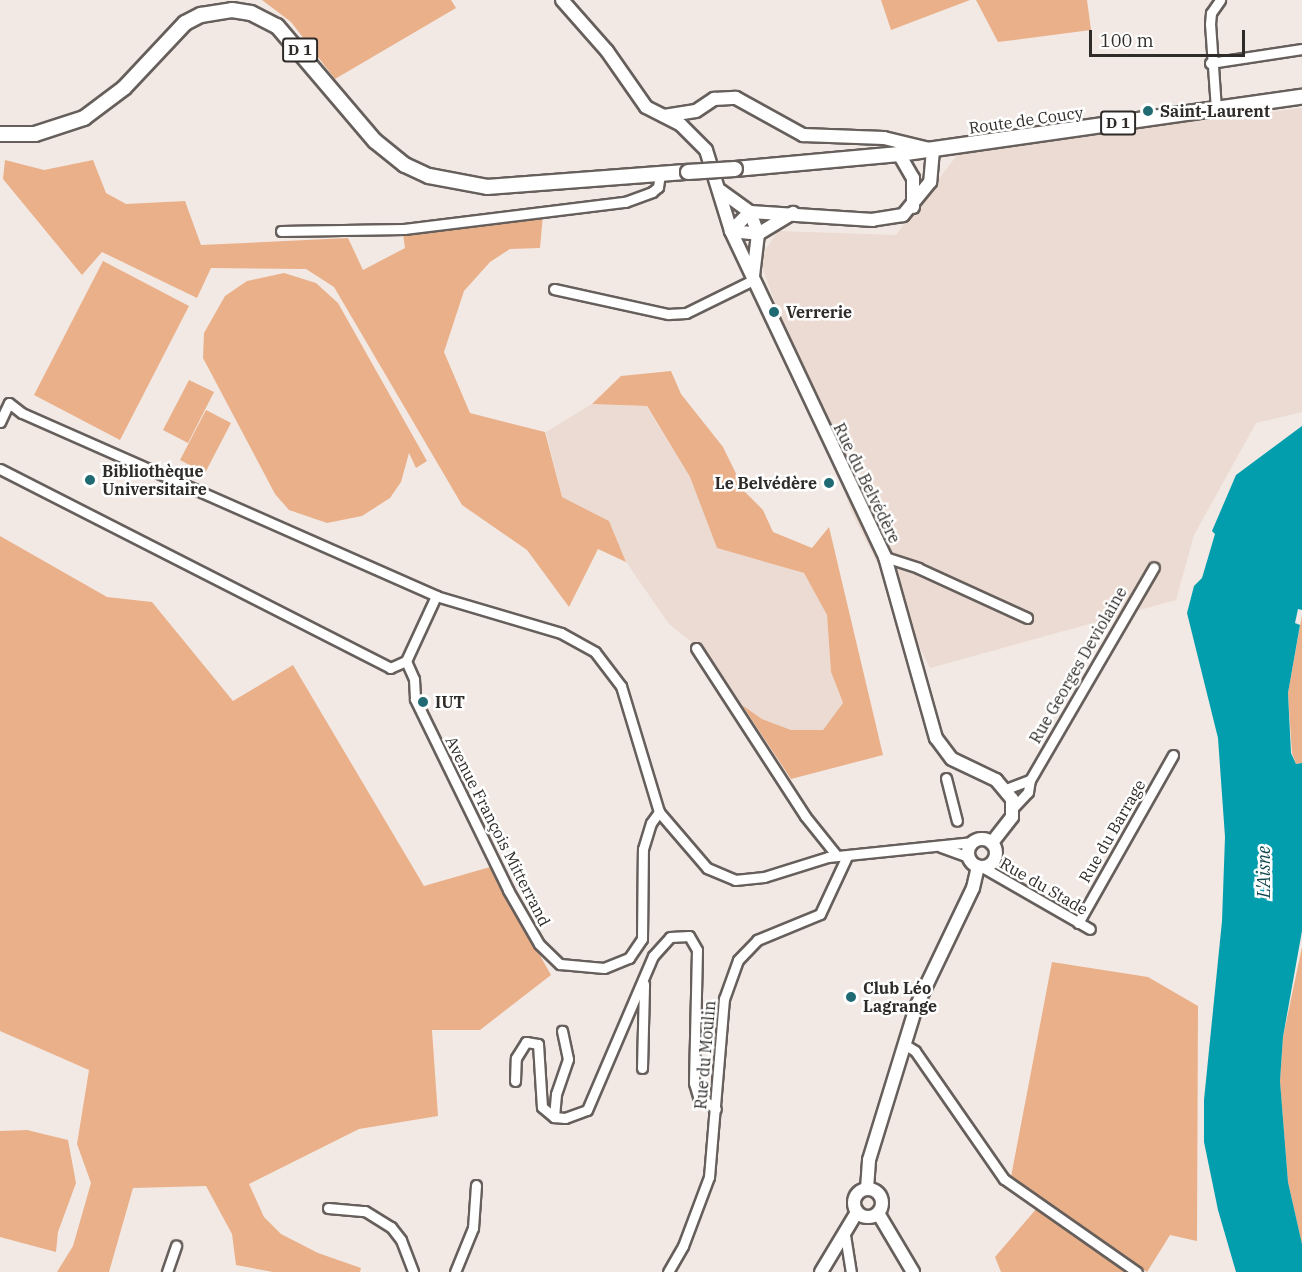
<!DOCTYPE html>
<html>
<head>
<meta charset="utf-8">
<style>
	body { margin:0 }
	#map { position:relative; width:1302px; height:1272px; overflow:hidden; background:#f2e9e4; font-family:"IBM Plex Serif",serif }
	div>[style] { position:absolute }
	.built>* { inset:0; background:#ebdbd2 }
	.green>* { inset:0; background:#eab08a }
	.water>* { inset:0; background:#039ead }
	.roads { filter:drop-shadow(2px 0 #665f5b) drop-shadow(-2px 0 #665f5b) drop-shadow(0 2px #665f5b) drop-shadow(0 -2px #665f5b) }
	.street>* { height:9px; margin:-4.5px; padding:0 4.5px; transform-origin:4.5px; border-radius:4.5px; background:#fff }
	.secondary>* { height:12px; margin:-6px; padding:0 6px; transform-origin:6px; border-radius:6px; background:#fff }
	.secondary>.ring { margin:-6px; padding:0; box-sizing:content-box; background:none; border:12px solid #fff; border-radius:50% }
	.primary>* { height:14px; margin:-7px; padding:0 7px; transform-origin:7px; border-radius:7px; background:#fff }
	.bridges { filter:drop-shadow(2px 0 #665f5b) drop-shadow(-2px 0 #665f5b) drop-shadow(0 2px #665f5b) drop-shadow(0 -2px #665f5b) }
	.primary-bridge>* { height:14px; margin:-7px; padding:0 7px; transform-origin:7px; border-radius:7px; background:#fff }
	.dots>* { width:16px; height:16px; translate:-50% -50%; box-sizing:border-box; border:3px solid #fff; border-radius:50% }
	span { translate:-50% -50%; white-space:nowrap; text-align:center; line-height:1.15; -webkit-text-stroke:5px #fff; paint-order:stroke }
	.shield-label span { padding:2px 4px; background:#fff; border:2px solid; border-radius:4px; -webkit-text-stroke-width:0 }
	.shield-label { font-size:15px; color:#2e2b29; font-weight:700 }
	.poi-label { font-size:16px; color:#2e2b29; font-weight:700 }
	.left { translate:0 -50%; text-align:left }
	.right { translate:-100% -50%; text-align:right }
	.street-label { font-size:16px; color:#2e2b29 }
	.water-label { font-size:18px; color:#10474e; font-style:italic }
	.scale { position:absolute; left:1089px; top:30px; width:156px; height:27px; box-sizing:border-box; border:3px solid #2e2b29; border-top:0; padding-left:8px; font-size:18px; line-height:21px; white-space:nowrap; color:#2e2b29; -webkit-text-stroke:4px #fff; paint-order:stroke }
</style>
</head>
<body>
<div id="map">
	<div class="built">
		<i style="clip-path:polygon(1302px 108px,1302px 412px,1256px 423px,1194px 535px,1176px 600px,930px 668px,852px 513px,759px 259px,778px 231px,896px 235px,961px 150px)"></i>
		<i style="clip-path:polygon(592px 404px,646px 406px,690px 477px,717px 548px,804px 573px,827px 615px,831px 672px,843px 704px,823px 730px,791px 730px,762px 719px,742px 705px,709px 656px,669px 624px,626px 562px,609px 521px,562px 497px,546px 432px)"></i>
	</div>
	<div class="green">
		<i style="clip-path:polygon(262px 0,451px 0,456px 8px,335px 79px,291px 22px)"></i>
		<i style="clip-path:polygon(881px 0,970px 0,891px 30px)"></i>
		<i style="clip-path:polygon(976px 0,1087px 0,1091px 30px,998px 42px)"></i>
		<i style="clip-path:polygon(5px 160px,44px 170px,93px 160px,106px 193px,126px 204px,185px 201px,201px 245px,348px 238px,363px 270px,405px 248px,403px 234px,543px 215px,540px 248px,510px 249px,490px 262px,464px 291px,444px 352px,470px 413px,545px 432px,562px 497px,609px 521px,626px 562px,598px 549px,569px 607px,527px 550px,462px 505px,334px 287px,306px 269px,211px 268px,197px 298px,102px 252px,82px 275px,3px 179px)"></i>
		<i style="clip-path:polygon(103px 261px,189px 306px,120px 440px,34px 395px)"></i>
		<i style="clip-path:polygon(284px 273px,316px 283px,338px 303px,427px 461px,416px 468px,409px 453px,401px 482px,390px 498px,362px 516px,327px 523px,289px 510px,275px 494px,203px 358px,204px 333px,225px 296px,247px 281px)"></i>
		<i style="clip-path:polygon(671px 371px,681px 394px,723px 447px,745px 492px,763px 510px,773px 532px,812px 548px,829px 527px,883px 755px,791px 779px,742px 705px,762px 719px,791px 730px,823px 730px,843px 703px,831px 672px,827px 615px,804px 573px,717px 548px,690px 477px,647px 406px,592px 404px,621px 376px)"></i>
		<i style="clip-path:polygon(189px 380px,214px 392px,188px 443px,163px 430px)"></i>
		<i style="clip-path:polygon(206px 410px,231px 423px,205px 473px,180px 460px)"></i>
		<i style="clip-path:polygon(0 536px,107px 597px,152px 602px,233px 701px,293px 665px,424px 886px,490px 867px,551px 975px,480px 1030px,432px 1030px,438px 1116px,359px 1129px,249px 1184px,264px 1217px,281px 1234px,318px 1253px,361px 1268px,360px 1272px,273px 1272px,236px 1265px,232px 1234px,206px 1186px,133px 1188px,109px 1272px,57px 1272px,73px 1246px,91px 1183px,77px 1144px,89px 1070px,0 1031px)"></i>
		<i style="clip-path:polygon(1302px 615px,1302px 763px,1296px 764px,1292px 753px,1288px 693px)"></i>
		<i style="clip-path:polygon(1302px 947px,1302px 1244px,1288px 1182px,1280px 1081px,1283px 1037px)"></i>
		<i style="clip-path:polygon(1052px 962px,1148px 977px,1198px 1006px,1197px 1241px,1170px 1235px,1147px 1272px,1010px 1182px)"></i>
		<i style="clip-path:polygon(27px 1130px,68px 1140px,76px 1183px,58px 1232px,56px 1252px,0 1237px,0 1131px)"></i>
		<i style="clip-path:polygon(1037px 1208px,1127px 1272px,1001px 1272px,995px 1257px)"></i>
	</div>
	<div class="water">
		<i style="clip-path:polygon(1302px 426px,1302px 610px,1298px 609px,1295px 623px,1300px 625px,1288px 693px,1291px 753px,1296px 764px,1302px 763px,1302px 931px,1283px 1037px,1280px 1081px,1288px 1182px,1302px 1244px,1302px 1272px,1236px 1272px,1218px 1210px,1204px 1142px,1204px 1100px,1222px 921px,1225px 837px,1218px 738px,1187px 613px,1194px 586px,1202px 578px,1215px 534px,1212px 531px,1236px 475px)"></i>
	</div>
	<div class="roads">
		<div class="street">
			<i style="left:1210px;top:63px;width:93px;rotate:-8.7deg"></i>
			<i style="left:1216px;top:109px;width:85px;rotate:-94deg"></i>
			<i style="left:1210px;top:24px;width:11px;rotate:-85deg"></i>
			<i style="left:1211px;top:13px;width:16px;rotate:-55deg"></i>
			<i style="left:281px;top:231px;width:123px;rotate:-0.9deg"></i>
			<i style="left:404px;top:229px;width:223px;rotate:-7deg"></i>
			<i style="left:625px;top:202px;width:29px;rotate:-20deg"></i>
			<i style="left:652px;top:192px;width:8px;rotate:-40deg"></i>
			<i style="left:658px;top:187px;width:12px;rotate:-81deg"></i>
			<i style="left:554px;top:289px;width:117px;rotate:12.4deg"></i>
			<i style="left:668px;top:314px;width:18px;rotate:-3deg"></i>
			<i style="left:686px;top:313px;width:75px;rotate:-26.2deg"></i>
			<i style="left:0;top:422px;width:21px;rotate:-65deg"></i>
			<i style="left:9px;top:403px;width:16px;rotate:38deg"></i>
			<i style="left:22px;top:413px;width:453px;rotate:23.8deg"></i>
			<i style="left:436px;top:596px;width:130px;rotate:16.5deg"></i>
			<i style="left:561px;top:633px;width:39px;rotate:29deg"></i>
			<i style="left:595px;top:652px;width:43px;rotate:52.6deg"></i>
			<i style="left:621px;top:686px;width:132px;rotate:73.2deg"></i>
			<i style="left:659px;top:812px;width:74px;rotate:49.4deg"></i>
			<i style="left:707px;top:868px;width:30px;rotate:23deg"></i>
			<i style="left:735px;top:880px;width:29px;rotate:-6deg"></i>
			<i style="left:764px;top:877px;width:67px;rotate:-17.4deg"></i>
			<i style="left:828px;top:857px;width:146px;rotate:-5.9deg"></i>
			<i style="left:0;top:469px;width:438px;rotate:27deg"></i>
			<i style="left:390px;top:668px;width:17px;rotate:-24deg"></i>
			<i style="left:406px;top:661px;width:72px;rotate:-65.2deg"></i>
			<i style="left:885px;top:557px;width:35px;rotate:18deg"></i>
			<i style="left:918px;top:568px;width:120px;rotate:24.6deg"></i>
			<i style="left:696px;top:648px;width:200px;rotate:57deg"></i>
			<i style="left:805px;top:816px;width:51px;rotate:51.3deg"></i>
			<i style="left:406px;top:661px;width:20px;rotate:66deg"></i>
			<i style="left:414px;top:679px;width:20px;rotate:87deg"></i>
			<i style="left:415px;top:699px;width:212px;rotate:64deg"></i>
			<i style="left:508px;top:890px;width:62px;rotate:60.1deg"></i>
			<i style="left:539px;top:944px;width:29px;rotate:44deg"></i>
			<i style="left:560px;top:964px;width:44px;rotate:5.2deg"></i>
			<i style="left:604px;top:968px;width:27px;rotate:-22deg"></i>
			<i style="left:629px;top:958px;width:23px;rotate:-56deg"></i>
			<i style="left:642px;top:939px;width:90px;rotate:-89.4deg"></i>
			<i style="left:643px;top:849px;width:27px;rotate:-73deg"></i>
			<i style="left:651px;top:823px;width:14px;rotate:-54deg"></i>
			<i style="left:946px;top:778px;width:44px;rotate:75.7deg"></i>
			<i style="left:1006px;top:789px;width:26px;rotate:-21deg"></i>
			<i style="left:1013px;top:808px;width:22px;rotate:-47deg"></i>
			<i style="left:1028px;top:792px;width:12px;rotate:-81deg"></i>
			<i style="left:1030px;top:780px;width:246px;rotate:-59.8deg"></i>
			<i style="left:941px;top:847px;width:30px;rotate:20deg"></i>
			<i style="left:984px;top:868px;width:122px;rotate:29.9deg"></i>
			<i style="left:1078px;top:923px;width:193px;rotate:-60.5deg"></i>
			<i style="left:904px;top:1044px;width:13px;rotate:32deg"></i>
			<i style="left:915px;top:1051px;width:156px;rotate:55.2deg"></i>
			<i style="left:1004px;top:1179px;width:162px;rotate:35deg"></i>
			<i style="left:642px;top:1068px;width:84px;rotate:-88.6deg"></i>
			<i style="left:515px;top:1081px;width:23px;rotate:-88deg"></i>
			<i style="left:516px;top:1058px;width:19px;rotate:-58deg"></i>
			<i style="left:526px;top:1042px;width:12px;rotate:9deg"></i>
			<i style="left:538px;top:1044px;width:63px;rotate:86.4deg"></i>
			<i style="left:542px;top:1107px;width:16px;rotate:40deg"></i>
			<i style="left:554px;top:1117px;width:11px;rotate:5deg"></i>
			<i style="left:565px;top:1118px;width:23px;rotate:-20deg"></i>
			<i style="left:587px;top:1110px;width:168px;rotate:-66.8deg"></i>
			<i style="left:653px;top:956px;width:25px;rotate:-48deg"></i>
			<i style="left:670px;top:937px;width:19px;rotate:-3deg"></i>
			<i style="left:689px;top:936px;width:16px;rotate:60deg"></i>
			<i style="left:697px;top:950px;width:133px;rotate:91.3deg"></i>
			<i style="left:694px;top:1083px;width:14px;rotate:73deg"></i>
			<i style="left:698px;top:1096px;width:22px;rotate:36deg"></i>
			<i style="left:554px;top:1117px;width:23px;rotate:-85deg"></i>
			<i style="left:556px;top:1094px;width:37px;rotate:-71deg"></i>
			<i style="left:568px;top:1059px;width:29px;rotate:-102deg"></i>
			<i style="left:328px;top:1208px;width:37px;rotate:5deg"></i>
			<i style="left:365px;top:1211px;width:31px;rotate:32deg"></i>
			<i style="left:391px;top:1227px;width:16px;rotate:52deg"></i>
			<i style="left:401px;top:1240px;width:34px;rotate:69deg"></i>
			<i style="left:845px;top:1235px;width:37px;rotate:81deg"></i>
			<i style="left:167px;top:1272px;width:28px;rotate:-71deg"></i>
			<i style="left:455px;top:1272px;width:48px;rotate:-67.8deg"></i>
			<i style="left:473px;top:1228px;width:43px;rotate:-86deg"></i>
			<i style="left:668px;top:1272px;width:30px;rotate:-60deg"></i>
			<i style="left:683px;top:1246px;width:74px;rotate:-69.4deg"></i>
			<i style="left:709px;top:1177px;width:179px;rotate:-85.2deg"></i>
			<i style="left:724px;top:999px;width:41px;rotate:-70.3deg"></i>
			<i style="left:738px;top:960px;width:28px;rotate:-46deg"></i>
			<i style="left:757px;top:940px;width:68px;rotate:-22.4deg"></i>
			<i style="left:820px;top:914px;width:64px;rotate:-65deg"></i>
		</div>
		<div class="secondary">
			<i style="left:562px;top:0;width:68px;rotate:48.6deg"></i>
			<i style="left:607px;top:51px;width:68px;rotate:55.1deg"></i>
			<i style="left:646px;top:107px;width:39px;rotate:27deg"></i>
			<i style="left:681px;top:125px;width:35px;rotate:45deg"></i>
			<i style="left:706px;top:150px;width:85px;rotate:72.8deg"></i>
			<i style="left:731px;top:231px;width:361px;rotate:64.7deg"></i>
			<i style="left:885px;top:557px;width:188px;rotate:74.3deg"></i>
			<i style="left:936px;top:738px;width:26px;rotate:53deg"></i>
			<i style="left:952px;top:759px;width:49px;rotate:25.5deg"></i>
			<i style="left:996px;top:780px;width:25px;rotate:50deg"></i>
			<i style="left:1012px;top:799px;width:18px;rotate:90deg"></i>
			<i style="left:1012px;top:817px;width:33px;rotate:128deg"></i>
			<i style="left:664px;top:116px;width:32px;rotate:-9deg"></i>
			<i style="left:696px;top:111px;width:22px;rotate:-34deg"></i>
			<i style="left:714px;top:99px;width:22px;rotate:-3deg"></i>
			<i style="left:736px;top:98px;width:77px;rotate:28.9deg"></i>
			<i style="left:803px;top:135px;width:81px;rotate:2.1deg"></i>
			<i style="left:884px;top:138px;width:50px;rotate:13.8deg"></i>
			<i style="left:933px;top:150px;width:32px;rotate:95deg"></i>
			<i style="left:930px;top:182px;width:43px;rotate:129.3deg"></i>
			<i style="left:903px;top:215px;width:30px;rotate:171deg"></i>
			<i style="left:873px;top:220px;width:123px;rotate:-176.3deg"></i>
			<i style="left:750px;top:212px;width:27px;rotate:135deg"></i>
			<i style="left:899px;top:154px;width:28px;rotate:60deg"></i>
			<i style="left:913px;top:178px;width:29px;rotate:90deg"></i>
			<i style="left:721px;top:191px;width:36px;rotate:36deg"></i>
			<i style="left:750px;top:212px;width:23px;rotate:70deg"></i>
			<i style="left:758px;top:234px;width:42px;rotate:96.8deg"></i>
			<i style="left:731px;top:231px;width:27px;rotate:6deg"></i>
			<i style="left:758px;top:234px;width:41px;rotate:-31deg"></i>
			<i class="ring" style="left:968px;top:839px;width:16px;height:16px"></i>
			<i style="left:867px;top:1189px;width:29px;rotate:-86deg"></i>
			<i style="left:869px;top:1160px;width:160px;rotate:-72.9deg"></i>
			<i style="left:916px;top:1007px;width:132px;rotate:-64.4deg"></i>
			<i style="left:973px;top:888px;width:22px;rotate:-77deg"></i>
			<i class="ring" style="left:854px;top:1189px;width:16px;height:16px"></i>
			<i style="left:878px;top:1213px;width:69px;rotate:59.3deg"></i>
			<i style="left:821px;top:1272px;width:70px;rotate:-59deg"></i>
		</div>
		<div class="primary">
			<i style="left:0;top:134px;width:35px"></i>
			<i style="left:35px;top:134px;width:52px;rotate:-18.1deg"></i>
			<i style="left:84px;top:118px;width:50px;rotate:-36.9deg"></i>
			<i style="left:124px;top:88px;width:89px;rotate:-46.8deg"></i>
			<i style="left:185px;top:23px;width:18px;rotate:-27deg"></i>
			<i style="left:201px;top:15px;width:31px;rotate:-9deg"></i>
			<i style="left:232px;top:10px;width:19px;rotate:9deg"></i>
			<i style="left:251px;top:13px;width:29px;rotate:27deg"></i>
			<i style="left:277px;top:26px;width:151px;rotate:49.6deg"></i>
			<i style="left:375px;top:141px;width:38px;rotate:39deg"></i>
			<i style="left:405px;top:165px;width:26px;rotate:25deg"></i>
			<i style="left:429px;top:176px;width:59px;rotate:10.7deg"></i>
			<i style="left:487px;top:187px;width:202px;rotate:-4.3deg"></i>
			<i style="left:735px;top:169px;width:165px;rotate:-5.2deg"></i>
			<i style="left:899px;top:154px;width:407px;rotate:-8.1deg"></i>
		</div>
	</div>
	<div class="bridges">
		<div class="primary-bridge">
			<i style="left:688px;top:172px;width:47px;rotate:-3.7deg"></i>
		</div>
	</div>
	<div class="dots">
		<i style="left:1148px;top:111px;background:#206a73"></i>
		<i style="left:774px;top:312px;background:#206a73"></i>
		<i style="left:90px;top:480px;background:#206a73"></i>
		<i style="left:829px;top:483px;background:#206a73"></i>
		<i style="left:423px;top:702px;background:#206a73"></i>
		<i style="left:851px;top:997px;background:#206a73"></i>
	</div>
	<div class="shield-label">
		<span style="left:300px;top:50px">D 1</span>
		<span style="left:1118px;top:123px">D 1</span>
	</div>
	<div class="poi-label">
		<span class="left" style="left:1160px;top:111px">Saint-Laurent</span>
		<span class="left" style="left:786px;top:312px">Verrerie</span>
		<span class="left" style="left:102px;top:480px">Bibliothèque<br>Universitaire</span>
		<span class="right" style="left:817px;top:483px">Le Belvédère</span>
		<span class="left" style="left:435px;top:702px">IUT</span>
		<span class="left" style="left:863px;top:997px">Club Léo<br>Lagrange</span>
	</div>
	<div class="street-label">
		<span style="left:1026px;top:120px;rotate:-8deg">Route de Coucy</span>
		<span style="left:867px;top:483px;rotate:64deg">Rue du Belvédère</span>
		<span style="left:1078px;top:665px;rotate:-60deg">Rue Georges Deviolaine</span>
		<span style="left:498px;top:831px;rotate:63deg">Avenue François Mitterrand</span>
		<span style="left:1112px;top:831px;rotate:-60deg">Rue du Barrage</span>
		<span style="left:1044px;top:886px;rotate:30deg">Rue du Stade</span>
		<span style="left:705px;top:1055px;rotate:-85deg">Rue du Moulin</span>
	</div>
	<div class="water-label">
		<span style="left:1264px;top:872px;rotate:-90deg">L'Aisne</span>
	</div>
	<div class="scale">100 m</div>
</div>
</body>
</html>
